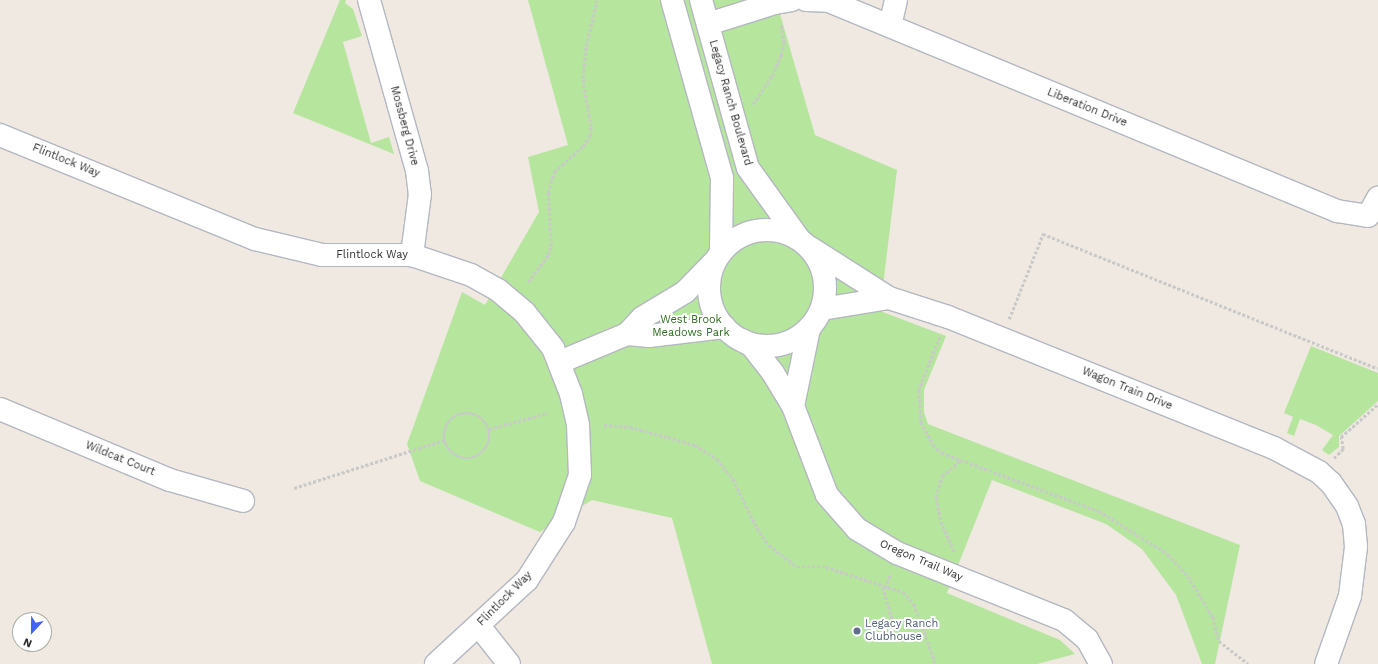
<!DOCTYPE html>
<html>
<head>
<meta charset="utf-8">
<style>
	body { margin:0 }
	#map { position:relative; width:1378px; height:664px; overflow:hidden; background:#efe9e1; font-family:"Work Sans",sans-serif }
	div>[style] { position:absolute }
	.green>* { inset:0; background:#b6e59e }
	.path>* { height:2.5px; margin-top:-1.25px; transform-origin:0; background:repeating-linear-gradient(90deg,#c9c9c9 0 3px,transparent 0 5px) }
	.path>.ring { margin:-1.25px; padding:0; box-sizing:content-box; background:none; border:2.5px solid #c9c9c9; border-radius:50% }
	.roads { filter:drop-shadow(1px 0 #b4b7c1) drop-shadow(-1px 0 #b4b7c1) drop-shadow(0 1px #b4b7c1) drop-shadow(0 -1px #b4b7c1) }
	.street>* { height:22px; margin:-11px; padding:0 11px; transform-origin:11px; border-radius:11px; background:#fff }
	.street>.ring { margin:-11px; padding:0; box-sizing:content-box; background:none; border:22px solid #fff; border-radius:50% }
	.secondary>* { height:22px; margin:-11px; padding:0 11px; transform-origin:11px; border-radius:11px; background:#fff }
	.dots>* { width:11px; height:11px; translate:-50% -50%; box-sizing:border-box; border:2px solid #fff; border-radius:50% }
	span { translate:-50% -50%; white-space:nowrap; text-align:center; line-height:1.15; -webkit-text-stroke:4px #fff; paint-order:stroke }
	.street-label { font-size:11px; color:#2e2e2e }
	.park-label { font-size:11px; color:#2c6e1b }
	.service-label { font-size:11px; color:#4e5e75 }
	.left { translate:0 -50%; text-align:left }
	.north { position:absolute; left:12px; top:612px; width:40px; height:40px; box-sizing:border-box; background:#fff; border:1px solid #ababab; border-radius:50%; rotate:202deg; font-size:11px; font-weight:700; line-height:16px; text-align:center; color:#2e2e2e }
	.north::after { content:''; display:block; margin:auto; width:14px; height:18px; background:#4264fb; clip-path:polygon(50% 0,100% 100%,50% 72%,0 100%) }
</style>
</head>
<body>
<div id="map">
	<div class="green">
		<i style="clip-path:polygon(340px 0,346px 0,345px 3px,353px 9px,362px 36px,343px 42px,371px 143px,389px 137px,394px 154px,293px 113px)"></i>
		<i style="clip-path:polygon(528px 0,776px 0,815px 135px,897px 170px,880px 311px,946px 336px,924px 390px,924px 412px,928px 424px,1240px 545px,1215px 664px,1202px 664px,1176px 595px,1142px 549px,1106px 524px,992px 480px,947px 593px,1060px 640px,1075px 654px,1037px 664px,712px 664px,672px 518px,592px 500px,540px 532px,420px 481px,407px 444px,462px 292px,485px 305px,539px 212px,528px 157px,568px 145px)"></i>
		<i style="clip-path:polygon(1311px 346px,1378px 373px,1378px 401px,1339px 436px,1339px 447px,1329px 455px,1322px 450px,1333px 435px,1316px 425px,1300px 419px,1294px 436px,1287px 433px,1293px 417px,1284px 413px)"></i>
	</div>
	<div class="path">
		<i style="left:753px;top:104px;width:34px;rotate:-56deg"></i>
		<i style="left:772px;top:76px;width:23px;rotate:-67deg"></i>
		<i style="left:781px;top:55px;width:12px;rotate:-76deg"></i>
		<i style="left:784px;top:43px;width:19px;rotate:-99deg"></i>
		<i style="left:528px;top:282px;width:34px;rotate:-53deg"></i>
		<i style="left:548px;top:255px;width:9px;rotate:-72deg"></i>
		<i style="left:551px;top:246px;width:53px;rotate:-93.2deg"></i>
		<i style="left:548px;top:193px;width:22px;rotate:-74deg"></i>
		<i style="left:554px;top:172px;width:39px;rotate:-42deg"></i>
		<i style="left:583px;top:146px;width:12px;rotate:-55deg"></i>
		<i style="left:590px;top:136px;width:9px;rotate:-84deg"></i>
		<i style="left:591px;top:127px;width:45px;rotate:-100.3deg"></i>
		<i style="left:583px;top:83px;width:17px;rotate:-87deg"></i>
		<i style="left:584px;top:66px;width:20px;rotate:-84deg"></i>
		<i style="left:586px;top:46px;width:47px;rotate:-76.6deg"></i>
		<i style="left:1009px;top:319px;width:92px;rotate:-68.2deg"></i>
		<i style="left:1043px;top:234px;width:361px;rotate:21.9deg"></i>
		<i style="left:940px;top:337px;width:57px;rotate:111.6deg"></i>
		<i style="left:919px;top:390px;width:32px;rotate:86deg"></i>
		<i style="left:921px;top:422px;width:26px;rotate:62deg"></i>
		<i style="left:933px;top:445px;width:12px;rotate:42deg"></i>
		<i style="left:942px;top:453px;width:167px;rotate:20.3deg"></i>
		<i style="left:1099px;top:511px;width:81px;rotate:31.9deg"></i>
		<i style="left:1168px;top:554px;width:30px;rotate:48deg"></i>
		<i style="left:1188px;top:576px;width:48px;rotate:58.6deg"></i>
		<i style="left:1213px;top:617px;width:25px;rotate:76deg"></i>
		<i style="left:1219px;top:641px;width:37px;rotate:38deg"></i>
		<i class="ring" style="left:444px;top:413px;width:43.5px;height:43.5px"></i>
		<i style="left:604px;top:425px;width:26px;rotate:4deg"></i>
		<i style="left:630px;top:427px;width:39px;rotate:15deg"></i>
		<i style="left:668px;top:437px;width:28px;rotate:17deg"></i>
		<i style="left:695px;top:445px;width:26px;rotate:32deg"></i>
		<i style="left:717px;top:459px;width:26px;rotate:51deg"></i>
		<i style="left:733px;top:479px;width:55px;rotate:63.9deg"></i>
		<i style="left:757px;top:528px;width:21px;rotate:55deg"></i>
		<i style="left:769px;top:545px;width:36px;rotate:38deg"></i>
		<i style="left:797px;top:567px;width:29px"></i>
		<i style="left:826px;top:567px;width:81px;rotate:18deg"></i>
		<i style="left:903px;top:592px;width:16px;rotate:47deg"></i>
		<i style="left:914px;top:604px;width:64px;rotate:69.9deg"></i>
		<i style="left:489px;top:429px;width:61px;rotate:-15.2deg"></i>
		<i style="left:1334px;top:458px;width:13px;rotate:-45deg"></i>
		<i style="left:1343px;top:449px;width:12px;rotate:-99deg"></i>
		<i style="left:1341px;top:437px;width:50px;rotate:-41.7deg"></i>
		<i style="left:294px;top:488px;width:157px;rotate:-17.7deg"></i>
		<i style="left:954px;top:552px;width:35px;rotate:-114deg"></i>
		<i style="left:940px;top:520px;width:23px;rotate:-100deg"></i>
		<i style="left:936px;top:497px;width:22px;rotate:-74deg"></i>
		<i style="left:942px;top:476px;width:25px;rotate:-40deg"></i>
		<i style="left:883px;top:587px;width:40px;rotate:74deg"></i>
		<i style="left:894px;top:625px;width:4px;rotate:166deg"></i>
		<i style="left:885px;top:588px;width:16px;rotate:-68deg"></i>
	</div>
	<div class="roads">
		<div class="street">
			<i style="left:369px;top:0;width:178px;rotate:74.3deg"></i>
			<i style="left:417px;top:171px;width:23px;rotate:83deg"></i>
			<i style="left:420px;top:194px;width:62px;rotate:97.5deg"></i>
			<i style="left:806px;top:0;width:23px;rotate:2deg"></i>
			<i style="left:829px;top:1px;width:550px;rotate:22.46deg"></i>
			<i style="left:1337px;top:211px;width:31px;rotate:9deg"></i>
			<i style="left:1368px;top:216px;width:21px;rotate:-61deg"></i>
			<i style="left:708px;top:24px;width:70px;rotate:-17.4deg"></i>
			<i style="left:775px;top:3px;width:17px;rotate:-10deg"></i>
			<i style="left:890px;top:26px;width:27px;rotate:-77deg"></i>
			<i style="left:0;top:135px;width:275px;rotate:22.2deg"></i>
			<i style="left:255px;top:239px;width:69px;rotate:13.4deg"></i>
			<i style="left:322px;top:255px;width:90px"></i>
			<i style="left:412px;top:255px;width:62px;rotate:18.7deg"></i>
			<i style="left:471px;top:275px;width:31px;rotate:29deg"></i>
			<i style="left:498px;top:290px;width:35px;rotate:40deg"></i>
			<i style="left:525px;top:313px;width:45px;rotate:51.3deg"></i>
			<i style="left:553px;top:348px;width:49px;rotate:68.6deg"></i>
			<i style="left:571px;top:394px;width:32px;rotate:77deg"></i>
			<i style="left:578px;top:425px;width:50px;rotate:87.7deg"></i>
			<i style="left:580px;top:475px;width:50px;rotate:108.8deg"></i>
			<i style="left:564px;top:522px;width:69px;rotate:122.5deg"></i>
			<i style="left:527px;top:580px;width:124px;rotate:137.3deg"></i>
			<i class="ring" style="left:709px;top:230px;width:94px;height:94px"></i>
			<i style="left:809px;top:247px;width:95px;rotate:32.5deg"></i>
			<i style="left:889px;top:298px;width:62px;rotate:17.9deg"></i>
			<i style="left:948px;top:317px;width:351px;rotate:21.9deg"></i>
			<i style="left:1274px;top:448px;width:51px;rotate:28.1deg"></i>
			<i style="left:1319px;top:472px;width:16px;rotate:43deg"></i>
			<i style="left:1331px;top:483px;width:28px;rotate:55deg"></i>
			<i style="left:1347px;top:506px;width:19px;rotate:69deg"></i>
			<i style="left:1354px;top:524px;width:23px;rotate:85deg"></i>
			<i style="left:1356px;top:547px;width:49px;rotate:97deg"></i>
			<i style="left:1350px;top:596px;width:72px;rotate:109.4deg"></i>
			<i style="left:822px;top:309px;width:68px;rotate:-9.3deg"></i>
			<i style="left:627px;top:334px;width:22px;rotate:5deg"></i>
			<i style="left:649px;top:336px;width:76px;rotate:-6.8deg"></i>
			<i style="left:742px;top:340px;width:12px;rotate:31deg"></i>
			<i style="left:752px;top:346px;width:34px;rotate:52deg"></i>
			<i style="left:773px;top:373px;width:39px;rotate:59deg"></i>
			<i style="left:793px;top:406px;width:95px;rotate:69.1deg"></i>
			<i style="left:827px;top:495px;width:45px;rotate:48.6deg"></i>
			<i style="left:857px;top:529px;width:47px;rotate:31deg"></i>
			<i style="left:897px;top:553px;width:180px;rotate:21.9deg"></i>
			<i style="left:1064px;top:620px;width:30px;rotate:40deg"></i>
			<i style="left:1087px;top:639px;width:29px;rotate:61deg"></i>
			<i style="left:560px;top:362px;width:73px;rotate:-22.7deg"></i>
			<i style="left:627px;top:334px;width:22px;rotate:-47deg"></i>
			<i style="left:642px;top:318px;width:50px;rotate:-31.2deg"></i>
			<i style="left:685px;top:292px;width:43px;rotate:-45.9deg"></i>
			<i style="left:793px;top:406px;width:79px;rotate:-78.3deg"></i>
			<i style="left:0;top:409px;width:184px;rotate:22.7deg"></i>
			<i style="left:170px;top:480px;width:76px;rotate:16deg"></i>
			<i style="left:479px;top:626px;width:48px;rotate:51.7deg"></i>
		</div>
		<div class="secondary">
			<i style="left:672px;top:0;width:185px;rotate:74.3deg"></i>
			<i style="left:722px;top:178px;width:74px;rotate:90.8deg"></i>
			<i style="left:701px;top:0;width:174px;rotate:74.4deg"></i>
			<i style="left:748px;top:168px;width:87px;rotate:54.3deg"></i>
		</div>
	</div>
	<div class="dots">
		<i style="left:857px;top:631px;background:#5c6f8a"></i>
	</div>
	<div class="street-label">
		<span style="left:730px;top:103px;rotate:74deg">Legacy Ranch Boulevard</span>
		<span style="left:1087px;top:108px;rotate:22deg">Liberation Drive</span>
		<span style="left:404px;top:126px;rotate:75deg">Mossberg Drive</span>
		<span style="left:66px;top:161px;rotate:22deg">Flintlock Way</span>
		<span style="left:372px;top:255px">Flintlock Way</span>
		<span style="left:1127px;top:389px;rotate:22deg">Wagon Train Drive</span>
		<span style="left:120px;top:459px;rotate:22deg">Wildcat Court</span>
		<span style="left:921px;top:561px;rotate:23deg">Oregon Trail Way</span>
		<span style="left:505px;top:599px;rotate:-45deg">Flintlock Way</span>
	</div>
	<div class="park-label">
		<span style="left:691px;top:327px">West Brook<br>Meadows Park</span>
	</div>
	<div class="service-label">
		<span class="left" style="left:865px;top:631px">Legacy Ranch<br>Clubhouse</span>
	</div>
	<div class="north">N</div>
</div>
</body>
</html>
